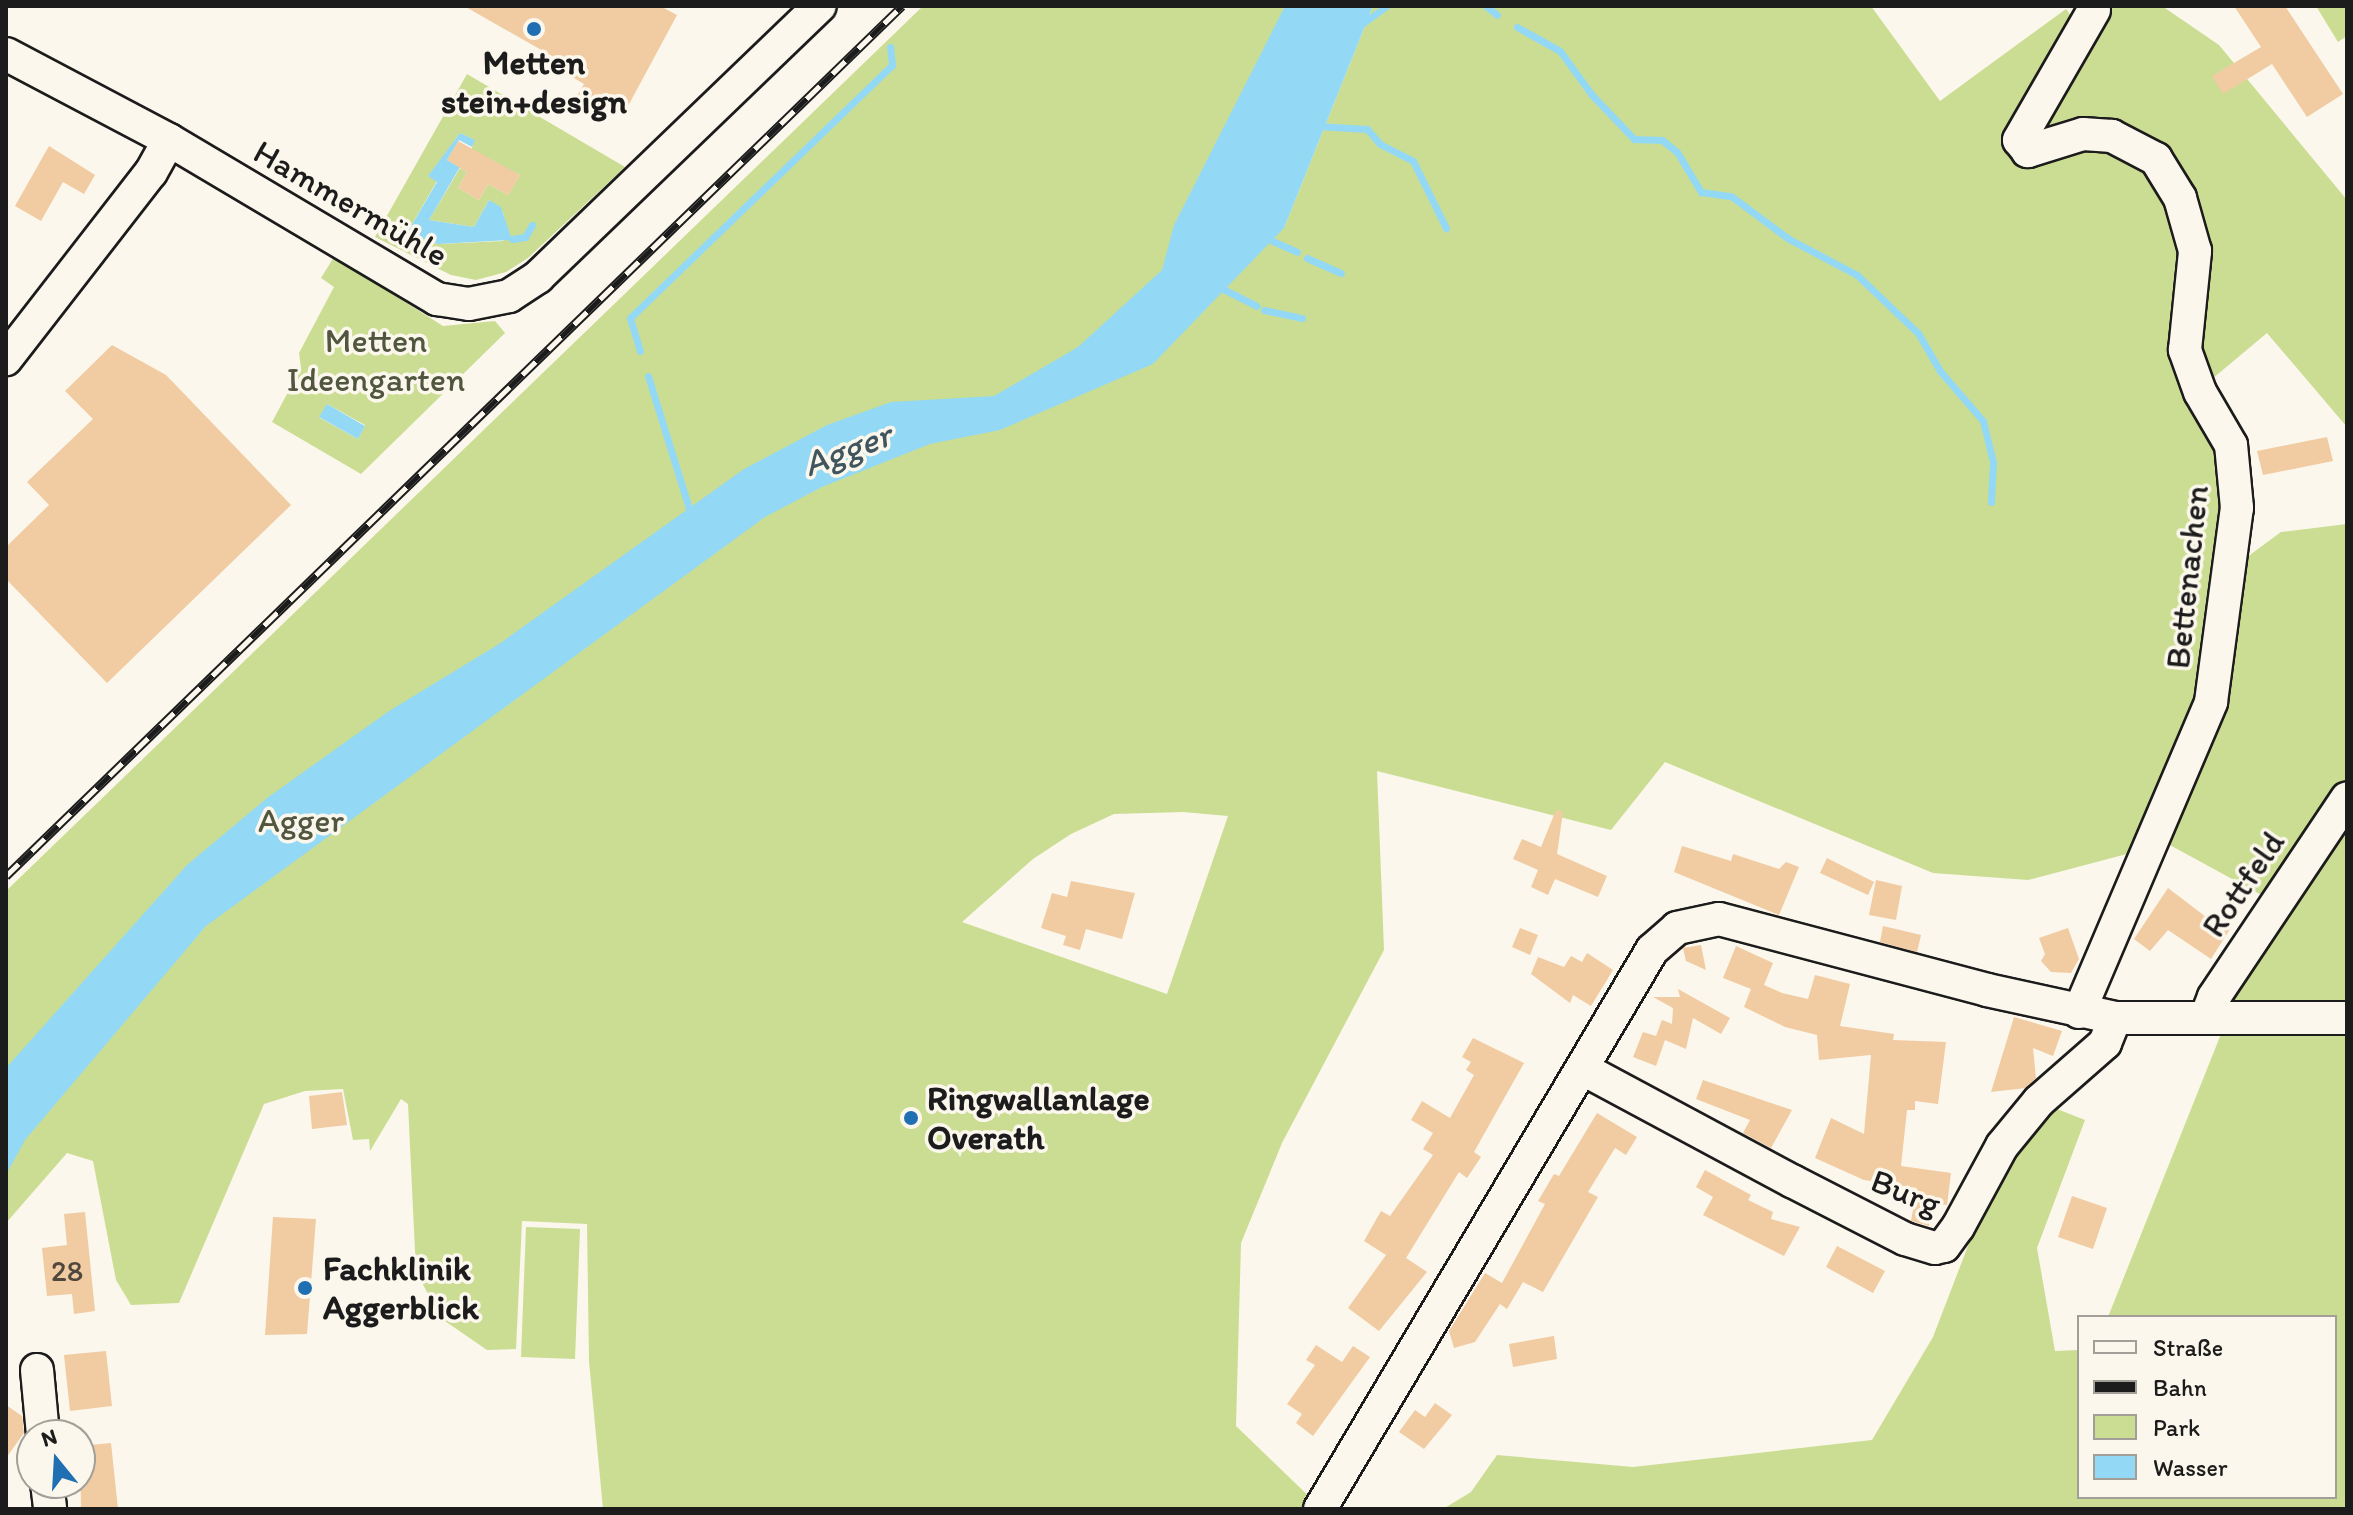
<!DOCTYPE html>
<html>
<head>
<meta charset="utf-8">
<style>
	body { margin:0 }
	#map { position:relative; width:2353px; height:1515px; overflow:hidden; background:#fbf7ec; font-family:Itim,sans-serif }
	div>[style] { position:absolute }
	.green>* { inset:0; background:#cbdd92 }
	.water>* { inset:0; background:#93d9f5 }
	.stream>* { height:7px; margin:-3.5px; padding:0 3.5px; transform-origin:3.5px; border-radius:3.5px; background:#93d9f5 }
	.building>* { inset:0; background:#f1cba1 }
	.roads { filter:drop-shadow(2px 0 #1c1c1c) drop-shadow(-2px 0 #1c1c1c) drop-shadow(0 2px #1c1c1c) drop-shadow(0 -2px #1c1c1c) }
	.minor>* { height:32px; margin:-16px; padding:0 16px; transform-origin:16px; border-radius:16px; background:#fbf7ec }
	.rail>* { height:9px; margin-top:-4.5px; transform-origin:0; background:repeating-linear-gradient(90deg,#fbf7ec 0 18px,#1c1c1c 0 36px); box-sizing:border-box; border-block:2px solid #1c1c1c }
	.dots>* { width:22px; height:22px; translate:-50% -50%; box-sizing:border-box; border:4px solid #fbf7ec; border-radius:50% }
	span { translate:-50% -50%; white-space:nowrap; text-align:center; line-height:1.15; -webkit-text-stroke:7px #fbf7ec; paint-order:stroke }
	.number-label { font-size:30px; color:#51483d }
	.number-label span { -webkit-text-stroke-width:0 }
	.poi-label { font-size:34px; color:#1c1c1c; font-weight:700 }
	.left { translate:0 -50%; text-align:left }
	.street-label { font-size:34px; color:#1c1c1c }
	.park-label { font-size:34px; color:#51563f }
	.water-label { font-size:36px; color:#40555d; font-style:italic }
	.frame { position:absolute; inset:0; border:8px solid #1c1c1c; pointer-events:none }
	.legend { position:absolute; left:2077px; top:1315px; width:260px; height:184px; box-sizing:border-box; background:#fbf7ec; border:2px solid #a29f99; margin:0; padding:10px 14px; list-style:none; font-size:24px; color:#1c1c1c }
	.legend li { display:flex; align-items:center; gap:16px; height:40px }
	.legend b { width:40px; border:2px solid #a29f99 }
	.north { position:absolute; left:16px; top:1419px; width:80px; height:80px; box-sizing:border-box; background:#fbf7ec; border:2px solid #a29f99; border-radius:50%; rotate:342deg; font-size:22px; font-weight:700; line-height:32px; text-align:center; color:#1c1c1c }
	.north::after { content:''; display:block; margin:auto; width:28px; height:36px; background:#1f6fb2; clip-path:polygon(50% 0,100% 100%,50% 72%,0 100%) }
</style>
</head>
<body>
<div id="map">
	<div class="green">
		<i style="clip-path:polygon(evenodd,923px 6px,1350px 6px,1284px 228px,1373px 6px,1871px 6px,1940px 101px,2066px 9px,2088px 38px,2113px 6px,2162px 6px,2219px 45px,2347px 200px,2347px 427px,2267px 333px,2206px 384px,2229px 478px,2206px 656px,2186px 732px,2142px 850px,2028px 880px,1933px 873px,1665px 762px,1611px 830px,1377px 771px,1384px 950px,1282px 1143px,1241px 1243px,1236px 1426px,1322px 1509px,603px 1509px,589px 1361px,587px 1224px,522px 1221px,516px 1349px,487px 1350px,442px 1319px,416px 1272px,408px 1104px,401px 1099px,370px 1151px,369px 1139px,353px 1140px,343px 1089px,305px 1091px,264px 1104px,179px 1303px,131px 1305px,116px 1280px,93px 1161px,67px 1153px,6px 1223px,6px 891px,923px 6px,1183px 812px,1228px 816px,1167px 994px,962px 922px,1033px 859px,1071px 834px,1114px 814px,1183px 812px)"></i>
		<i style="clip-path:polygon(2316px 6px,2347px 6px,2347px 36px,2338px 42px)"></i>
		<i style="clip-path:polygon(evenodd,467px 74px,625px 167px,528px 258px,506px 272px,476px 280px,451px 275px,375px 237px,467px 74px,460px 133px,474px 140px,471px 151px,520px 175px,508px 195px,488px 184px,479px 200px,458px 188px,467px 172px,460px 168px,429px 220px,474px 227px,489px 200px,503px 212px,508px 235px,503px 241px,438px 244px,407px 233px,437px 181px,429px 176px,460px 133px)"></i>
		<i style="clip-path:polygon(evenodd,334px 257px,443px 326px,495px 321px,505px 333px,361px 474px,272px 422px,301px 368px,299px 353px,334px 287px,321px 278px,334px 257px,327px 404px,365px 425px,358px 439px,320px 418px,327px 404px)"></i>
		<i style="clip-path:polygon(2347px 524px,2347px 779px,2267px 898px,2168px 844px,2214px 726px,2243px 560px,2281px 532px)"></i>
		<i style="clip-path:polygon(2347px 816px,2347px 1509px,1443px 1509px,1471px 1492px,1497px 1455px,1633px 1467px,1872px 1440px,1933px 1337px,1981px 1212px,2010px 1157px,2052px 1107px,2085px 1120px,2037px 1248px,2055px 1351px,2079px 1350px,2079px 1497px,2335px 1497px,2335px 1317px,2108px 1317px,2223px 1029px,2236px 984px)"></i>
		<i style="clip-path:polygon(526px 1227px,580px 1229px,575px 1359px,521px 1357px)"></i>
	</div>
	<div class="water">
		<i style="clip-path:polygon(1285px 6px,1373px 6px,1284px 228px,1153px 364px,1000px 430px,930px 444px,822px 487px,765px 517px,206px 926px,25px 1140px,6px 1175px,6px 1068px,187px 865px,267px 798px,389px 711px,499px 644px,744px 469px,827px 425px,891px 402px,994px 396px,1078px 347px,1162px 270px,1174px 225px)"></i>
		<i style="clip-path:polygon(460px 133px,475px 140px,472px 147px,459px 140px,447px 160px,460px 167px,429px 220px,474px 227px,489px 200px,501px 207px,512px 240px,438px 244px,407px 233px,437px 182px,428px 176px)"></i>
		<i style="clip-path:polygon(327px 404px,365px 426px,358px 439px,319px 417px)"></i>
	</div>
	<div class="stream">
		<i style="left:1486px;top:6px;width:14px;rotate:39deg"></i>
		<i style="left:1359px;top:26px;width:34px;rotate:-36deg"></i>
		<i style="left:1517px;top:27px;width:49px;rotate:29.2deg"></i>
		<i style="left:1560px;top:51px;width:54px;rotate:54deg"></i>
		<i style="left:1592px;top:95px;width:61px;rotate:46.3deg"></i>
		<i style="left:1634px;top:139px;width:28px;rotate:2deg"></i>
		<i style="left:1662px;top:140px;width:19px;rotate:39deg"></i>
		<i style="left:1677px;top:152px;width:47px;rotate:59deg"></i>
		<i style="left:1701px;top:192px;width:30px;rotate:8deg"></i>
		<i style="left:1731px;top:196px;width:72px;rotate:36.6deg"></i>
		<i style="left:1789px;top:239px;width:77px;rotate:27.9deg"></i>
		<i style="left:1857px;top:275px;width:84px;rotate:43.6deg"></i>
		<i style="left:1918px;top:333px;width:44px;rotate:59.9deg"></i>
		<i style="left:1940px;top:371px;width:66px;rotate:49.3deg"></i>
		<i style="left:1983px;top:421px;width:42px;rotate:76.3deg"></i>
		<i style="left:1993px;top:462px;width:40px;rotate:92.9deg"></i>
		<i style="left:1317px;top:126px;width:50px;rotate:3.4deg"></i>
		<i style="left:1367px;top:129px;width:20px;rotate:49deg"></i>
		<i style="left:1380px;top:144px;width:37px;rotate:27deg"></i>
		<i style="left:1413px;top:161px;width:75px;rotate:63.8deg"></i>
		<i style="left:1266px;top:238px;width:34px;rotate:24deg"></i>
		<i style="left:512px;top:239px;width:13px;rotate:-9deg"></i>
		<i style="left:525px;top:237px;width:14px;rotate:-60deg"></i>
		<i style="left:1307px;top:258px;width:37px;rotate:24deg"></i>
		<i style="left:1219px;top:287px;width:42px;rotate:26.6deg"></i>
		<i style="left:1264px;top:310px;width:39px;rotate:12deg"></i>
		<i style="left:640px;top:351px;width:34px;rotate:-107deg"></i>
		<i style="left:630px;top:318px;width:364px;rotate:-44deg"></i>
		<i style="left:892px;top:65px;width:18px;rotate:-96deg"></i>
		<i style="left:648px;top:376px;width:145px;rotate:72.8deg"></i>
	</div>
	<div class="building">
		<i style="clip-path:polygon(464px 6px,660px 6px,677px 15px,627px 108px,620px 104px,613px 115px,574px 101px,584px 84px,569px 75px,573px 68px)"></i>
		<i style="clip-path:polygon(2234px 6px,2285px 6px,2343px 94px,2307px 117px,2272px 64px,2223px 94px,2212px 76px,2261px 47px)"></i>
		<i style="clip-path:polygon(458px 141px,520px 175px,508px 195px,488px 184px,479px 200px,458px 188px,467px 172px,447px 160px)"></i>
		<i style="clip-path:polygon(49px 146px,95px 175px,84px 194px,63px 182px,41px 221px,15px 206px)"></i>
		<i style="clip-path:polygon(112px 345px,166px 375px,291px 505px,107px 683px,6px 579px,6px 547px,49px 505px,27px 482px,93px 419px,65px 391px)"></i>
		<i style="clip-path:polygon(2327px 437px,2333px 461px,2263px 475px,2257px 451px)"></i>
		<i style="clip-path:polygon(1556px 810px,1563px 812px,1557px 854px,1607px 876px,1598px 897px,1555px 879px,1548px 895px,1531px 887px,1538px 870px,1513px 859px,1522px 839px,1541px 847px)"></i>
		<i style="clip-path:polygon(1682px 846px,1731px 861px,1733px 854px,1779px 869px,1786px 862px,1799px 867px,1779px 915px,1674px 872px)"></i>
		<i style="clip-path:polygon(1827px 858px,1874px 882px,1868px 895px,1820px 873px)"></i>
		<i style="clip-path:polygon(1876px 880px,1902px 886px,1896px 920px,1869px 915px)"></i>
		<i style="clip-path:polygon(1071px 881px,1135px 893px,1122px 939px,1086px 929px,1080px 950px,1063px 945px,1066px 936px,1041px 928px,1052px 893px,1067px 897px)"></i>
		<i style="clip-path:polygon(2168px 888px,2210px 920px,2214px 914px,2232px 926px,2211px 959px,2168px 930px,2150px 951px,2134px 939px)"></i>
		<i style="clip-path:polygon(1883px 926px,1921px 935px,1917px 952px,1880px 942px)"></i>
		<i style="clip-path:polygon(1520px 928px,1538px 935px,1530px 955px,1512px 947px)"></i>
		<i style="clip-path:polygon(2068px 928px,2079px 959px,2071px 973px,2051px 972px,2041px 961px,2045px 954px,2039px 938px)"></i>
		<i style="clip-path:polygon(1701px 945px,1706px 970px,1686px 961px,1683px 948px)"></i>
		<i style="clip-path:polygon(1736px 946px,1773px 963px,1764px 985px,1782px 993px,1808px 999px,1815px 975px,1850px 984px,1840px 1026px,1894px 1034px,1893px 1040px,1946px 1042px,1938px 1104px,1915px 1101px,1915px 1110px,1907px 1110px,1901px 1166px,1951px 1173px,1947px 1205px,1933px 1203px,1929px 1226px,1911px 1221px,1917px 1188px,1864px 1180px,1815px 1158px,1831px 1118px,1864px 1134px,1871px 1055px,1819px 1060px,1817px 1035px,1785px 1027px,1744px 1007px,1751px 989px,1723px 978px)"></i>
		<i style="clip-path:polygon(1587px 953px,1613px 970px,1591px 1006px,1573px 995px,1570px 1003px,1531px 974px,1538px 957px,1564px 967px,1571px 956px,1582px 962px)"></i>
		<i style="clip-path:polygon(1678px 989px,1730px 1018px,1721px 1034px,1693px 1018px,1686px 1049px,1665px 1040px,1656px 1066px,1633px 1057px,1643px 1032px,1656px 1036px,1662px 1020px,1672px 1024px,1673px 1008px,1653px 997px,1680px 997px)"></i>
		<i style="clip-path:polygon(2014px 1017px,2062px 1031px,2053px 1056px,2033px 1048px,2036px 1078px,2026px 1088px,1991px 1092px)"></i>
		<i style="clip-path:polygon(1473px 1038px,1524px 1063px,1474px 1152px,1481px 1157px,1467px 1178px,1459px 1172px,1406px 1258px,1427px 1272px,1379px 1331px,1348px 1308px,1386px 1255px,1364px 1241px,1381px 1211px,1390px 1216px,1433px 1155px,1423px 1149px,1433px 1133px,1411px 1120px,1422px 1101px,1450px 1118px,1474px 1075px,1466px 1070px,1471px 1062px,1462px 1057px)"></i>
		<i style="clip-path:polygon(1703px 1080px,1792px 1110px,1771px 1148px,1743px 1133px,1750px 1120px,1696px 1099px)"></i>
		<i style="clip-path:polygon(342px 1092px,347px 1125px,312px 1129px,309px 1096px)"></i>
		<i style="clip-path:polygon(1597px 1113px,1637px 1137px,1626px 1155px,1615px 1148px,1588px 1192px,1598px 1197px,1543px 1292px,1523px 1282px,1507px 1309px,1500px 1304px,1475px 1342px,1454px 1348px,1449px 1331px,1485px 1273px,1502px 1283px,1545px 1204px,1538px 1201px,1554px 1174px,1559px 1176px)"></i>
		<i style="clip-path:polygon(1705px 1170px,1751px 1195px,1748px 1200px,1773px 1212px,1771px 1219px,1800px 1227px,1784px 1256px,1703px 1215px,1713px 1197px,1696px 1187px)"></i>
		<i style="clip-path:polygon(2072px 1196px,2107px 1208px,2093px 1249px,2058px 1237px)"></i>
		<i style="clip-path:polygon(85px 1212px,95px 1311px,74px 1314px,72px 1294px,47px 1296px,42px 1248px,67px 1245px,64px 1214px)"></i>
		<i style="clip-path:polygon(273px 1217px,316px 1219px,307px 1334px,265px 1335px)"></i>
		<i style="clip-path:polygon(1837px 1246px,1885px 1271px,1873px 1293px,1826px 1267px)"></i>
		<i style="clip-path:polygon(1554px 1336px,1557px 1359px,1513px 1367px,1509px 1344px)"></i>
		<i style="clip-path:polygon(1316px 1345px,1342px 1362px,1353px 1346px,1370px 1357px,1313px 1436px,1296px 1423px,1302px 1414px,1287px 1404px,1315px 1365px,1306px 1360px)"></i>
		<i style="clip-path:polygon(106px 1351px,112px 1406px,70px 1411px,64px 1355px)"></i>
		<i style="clip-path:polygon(1435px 1403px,1452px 1415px,1424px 1449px,1399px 1432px,1415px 1410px,1425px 1417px)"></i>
		<i style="clip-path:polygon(6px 1405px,22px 1416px,24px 1433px,6px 1458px)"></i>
		<i style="clip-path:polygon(111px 1443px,118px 1509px,81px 1509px,80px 1446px)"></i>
	</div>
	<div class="roads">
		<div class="minor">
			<i style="left:6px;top:54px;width:184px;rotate:27.8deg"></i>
			<i style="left:169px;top:140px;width:37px;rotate:119deg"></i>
			<i style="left:151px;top:172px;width:237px;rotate:127.8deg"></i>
			<i style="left:169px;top:140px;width:312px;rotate:30.7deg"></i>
			<i style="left:437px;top:299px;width:32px;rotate:9deg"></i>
			<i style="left:469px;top:304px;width:41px;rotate:-11.3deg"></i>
			<i style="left:509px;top:296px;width:35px;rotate:-33deg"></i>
			<i style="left:538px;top:277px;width:391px;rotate:-43.9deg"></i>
			<i style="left:2079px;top:1012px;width:337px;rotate:-66.9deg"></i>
			<i style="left:2211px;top:702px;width:196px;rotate:-82.4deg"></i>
			<i style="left:2237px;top:508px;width:63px;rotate:-95.4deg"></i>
			<i style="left:2231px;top:445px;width:61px;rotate:-120.3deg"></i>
			<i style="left:2200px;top:392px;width:45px;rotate:-109.7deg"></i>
			<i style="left:2185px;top:350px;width:100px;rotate:-84.2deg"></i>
			<i style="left:2195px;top:251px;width:55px;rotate:-105.8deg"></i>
			<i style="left:2180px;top:198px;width:46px;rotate:-121.6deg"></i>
			<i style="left:2156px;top:159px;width:50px;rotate:-152.4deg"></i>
			<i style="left:2112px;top:136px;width:29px;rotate:-176deg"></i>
			<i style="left:2083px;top:134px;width:58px;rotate:162.8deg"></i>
			<i style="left:2028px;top:151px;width:14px;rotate:-129deg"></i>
			<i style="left:2019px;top:140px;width:150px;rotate:-60deg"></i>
			<i style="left:2207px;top:1015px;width:19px;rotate:-69deg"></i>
			<i style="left:2214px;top:997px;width:239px;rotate:-56.2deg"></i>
			<i style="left:1583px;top:1069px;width:237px;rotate:28.2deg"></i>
			<i style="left:1792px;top:1181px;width:127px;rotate:27.2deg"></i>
			<i style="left:1905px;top:1239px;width:31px;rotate:17deg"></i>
			<i style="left:1935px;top:1248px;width:9px;rotate:-13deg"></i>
			<i style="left:1944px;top:1246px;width:24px;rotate:-54deg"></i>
			<i style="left:1958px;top:1227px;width:92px;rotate:-61.5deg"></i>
			<i style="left:2002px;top:1146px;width:58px;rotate:-50.6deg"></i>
			<i style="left:2039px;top:1101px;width:88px;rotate:-41.3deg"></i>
			<i style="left:2105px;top:1043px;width:27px;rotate:-68deg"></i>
			<i style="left:37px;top:1370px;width:65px;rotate:84.7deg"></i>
			<i style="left:47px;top:1483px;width:26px;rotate:83deg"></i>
			<i style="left:1320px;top:1509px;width:650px;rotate:-59.29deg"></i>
			<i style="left:1652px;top:950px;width:33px;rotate:-41deg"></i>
			<i style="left:1677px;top:928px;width:43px;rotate:-12.1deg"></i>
			<i style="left:1719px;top:919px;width:277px;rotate:14.8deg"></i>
			<i style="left:1987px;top:990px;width:131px;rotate:12.3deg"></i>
			<i style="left:2115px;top:1018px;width:232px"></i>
		</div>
	</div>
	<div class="rail">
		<i style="left:6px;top:876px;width:1249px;rotate:-44.16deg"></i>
	</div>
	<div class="dots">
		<i style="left:534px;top:29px;background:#1f6fb2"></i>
		<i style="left:911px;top:1118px;background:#1f6fb2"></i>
		<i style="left:305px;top:1288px;background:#1f6fb2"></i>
	</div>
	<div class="number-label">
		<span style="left:67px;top:1271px">28</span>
	</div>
	<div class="poi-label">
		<span style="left:534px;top:82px">Metten<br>stein+design</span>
		<span class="left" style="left:927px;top:1118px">Ringwallanlage<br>Overath</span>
		<span class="left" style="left:323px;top:1288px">Fachklinik<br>Aggerblick</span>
	</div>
	<div class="street-label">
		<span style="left:351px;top:203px;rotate:30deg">Hammermühle</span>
		<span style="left:2187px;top:577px;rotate:-84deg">Bettenachen</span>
		<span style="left:2243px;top:884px;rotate:-56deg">Rottfeld</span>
		<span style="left:1906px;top:1192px;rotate:22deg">Burg</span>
	</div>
	<div class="park-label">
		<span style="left:376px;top:360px">Metten<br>Ideengarten</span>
		<span style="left:301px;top:821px">Agger</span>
	</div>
	<div class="water-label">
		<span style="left:847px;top:449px;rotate:-21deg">Agger</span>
	</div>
	<div class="frame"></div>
	<ul class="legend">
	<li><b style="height:10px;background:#fbf7ec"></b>Straße</li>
	<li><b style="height:10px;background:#1c1c1c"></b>Bahn</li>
	<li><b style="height:22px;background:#cbdd92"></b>Park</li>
	<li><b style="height:22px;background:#93d9f5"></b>Wasser</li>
	</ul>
	<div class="north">N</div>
</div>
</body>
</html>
